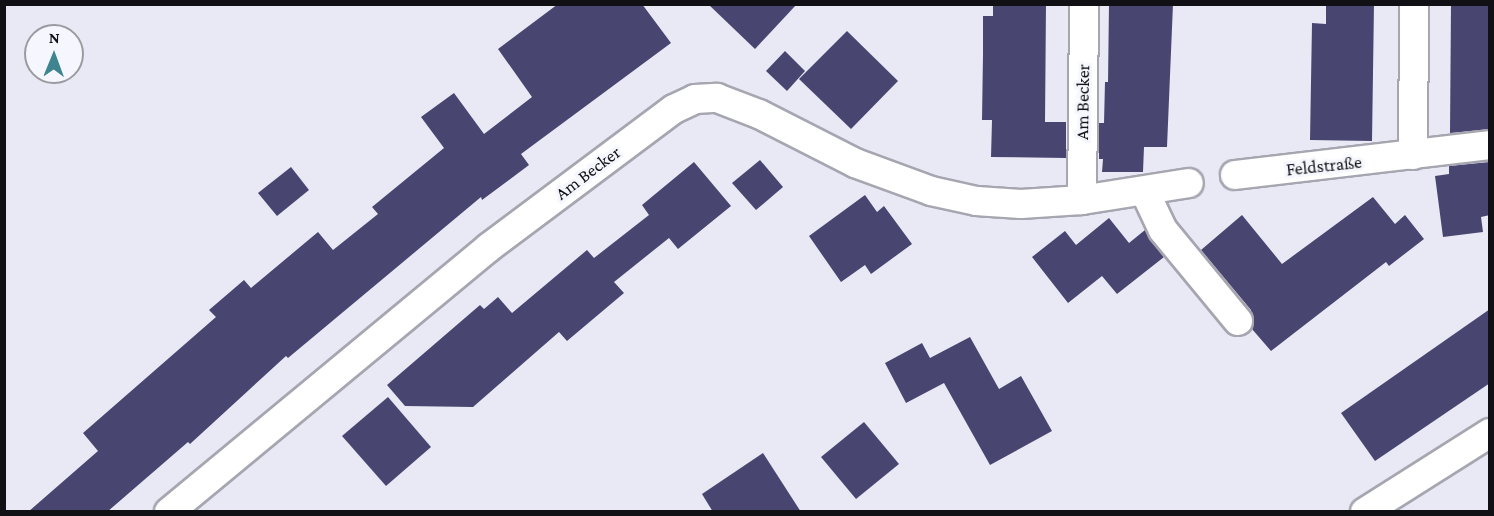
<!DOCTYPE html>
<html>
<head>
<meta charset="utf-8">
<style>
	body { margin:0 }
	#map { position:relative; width:1494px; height:516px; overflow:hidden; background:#e8e9f4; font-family:"Crimson Pro",serif }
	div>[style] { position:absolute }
	.building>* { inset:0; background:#484671 }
	.roads { filter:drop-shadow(2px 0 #a6a6b1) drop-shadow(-2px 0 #a6a6b1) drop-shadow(0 2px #a6a6b1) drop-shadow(0 -2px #a6a6b1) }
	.street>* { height:28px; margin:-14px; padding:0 14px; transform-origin:14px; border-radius:14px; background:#fff }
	span { translate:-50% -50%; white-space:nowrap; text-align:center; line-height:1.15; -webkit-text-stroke:6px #f6f6fe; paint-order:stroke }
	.street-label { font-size:18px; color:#111115 }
	.frame { position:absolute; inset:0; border:6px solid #111115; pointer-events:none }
	.north { position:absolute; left:24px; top:24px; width:60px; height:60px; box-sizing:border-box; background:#f6f6fe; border:2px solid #9a9aa1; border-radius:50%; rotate:1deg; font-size:16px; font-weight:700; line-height:24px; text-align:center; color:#111115 }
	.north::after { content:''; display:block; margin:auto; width:21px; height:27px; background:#3f8590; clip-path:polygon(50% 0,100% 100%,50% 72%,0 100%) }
</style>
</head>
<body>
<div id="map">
	<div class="building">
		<i style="clip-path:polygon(558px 4px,642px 4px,671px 43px,521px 154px,529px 165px,482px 200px,481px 197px,288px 358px,286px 356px,190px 444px,188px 442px,107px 512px,28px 512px,98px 451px,83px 433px,216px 317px,209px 310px,244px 280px,251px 288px,318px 232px,333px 250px,378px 214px,372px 207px,444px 148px,421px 117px,454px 93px,484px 134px,532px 97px,498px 49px)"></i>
		<i style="clip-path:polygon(708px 4px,797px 4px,755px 49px)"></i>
		<i style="clip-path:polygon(993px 4px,1046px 4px,1045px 122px,1066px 122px,1066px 158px,991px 157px,992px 120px,982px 120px,983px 54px,983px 16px,993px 16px)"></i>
		<i style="clip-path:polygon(1109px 4px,1173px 4px,1167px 147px,1144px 147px,1143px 172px,1102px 172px,1103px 159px,1099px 159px,1099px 123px,1104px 123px,1105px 82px,1108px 82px)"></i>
		<i style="clip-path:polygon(1326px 4px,1374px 4px,1372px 141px,1310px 140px,1312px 23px,1326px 24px)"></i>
		<i style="clip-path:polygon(1451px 4px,1490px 4px,1490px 129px,1450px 133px)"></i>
		<i style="clip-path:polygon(847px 31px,898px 81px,851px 129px,799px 79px)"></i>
		<i style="clip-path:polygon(785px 51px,805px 71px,787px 91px,766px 71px)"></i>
		<i style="clip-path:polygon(760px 160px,783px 187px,756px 210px,732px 183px)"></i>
		<i style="clip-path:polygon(694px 162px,731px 206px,678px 249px,669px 238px,614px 282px,624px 293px,567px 341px,559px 332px,473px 407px,405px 406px,387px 385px,480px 305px,484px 309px,498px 297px,512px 313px,587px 250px,594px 258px,649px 215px,642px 205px)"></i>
		<i style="clip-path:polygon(1490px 162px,1490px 215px,1481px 217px,1483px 232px,1443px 237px,1435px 176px,1449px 174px,1449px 166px)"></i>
		<i style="clip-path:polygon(291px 167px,309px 190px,277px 216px,258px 193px)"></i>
		<i style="clip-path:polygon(865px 195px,877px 212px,884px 206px,912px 244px,871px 274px,865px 265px,841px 282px,809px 236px)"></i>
		<i style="clip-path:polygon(1373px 197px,1395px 224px,1405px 215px,1424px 239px,1389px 266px,1386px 262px,1271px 351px,1252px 329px,1251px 310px,1201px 250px,1242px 215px,1282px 264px)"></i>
		<i style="clip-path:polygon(1109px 218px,1129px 243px,1145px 230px,1164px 257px,1117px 294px,1102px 276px,1068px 303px,1032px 257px,1065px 231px,1076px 245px)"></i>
		<i style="clip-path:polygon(1490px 309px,1490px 383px,1375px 461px,1341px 413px)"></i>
		<i style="clip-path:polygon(970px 337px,999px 389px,1021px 376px,1052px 431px,990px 465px,944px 383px,906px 403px,885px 363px,922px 343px,930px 358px)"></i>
		<i style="clip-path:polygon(388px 397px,431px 447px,386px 486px,342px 436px)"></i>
		<i style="clip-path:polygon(864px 422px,899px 464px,856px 499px,821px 457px)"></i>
		<i style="clip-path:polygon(763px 453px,801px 512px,713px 512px,702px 494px)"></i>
	</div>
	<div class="roads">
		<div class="street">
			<i style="left:1413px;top:155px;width:151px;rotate:-89.6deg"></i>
			<i style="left:1235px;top:175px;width:257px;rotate:-6.7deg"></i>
			<i style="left:1145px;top:192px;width:42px;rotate:64.7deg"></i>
			<i style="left:1163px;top:230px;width:118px;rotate:50.5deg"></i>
			<i style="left:1082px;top:200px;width:196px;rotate:-89.4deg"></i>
			<i style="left:169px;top:512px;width:414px;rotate:-39.6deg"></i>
			<i style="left:488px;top:248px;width:232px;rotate:-36.8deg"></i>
			<i style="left:674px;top:109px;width:23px;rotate:-25deg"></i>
			<i style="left:695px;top:99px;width:22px;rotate:-3deg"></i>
			<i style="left:717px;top:98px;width:45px;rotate:20.9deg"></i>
			<i style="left:759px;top:114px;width:108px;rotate:27deg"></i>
			<i style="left:855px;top:163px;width:81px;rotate:20.2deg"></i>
			<i style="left:931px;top:191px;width:46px;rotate:12.5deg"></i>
			<i style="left:976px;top:201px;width:45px;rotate:3.8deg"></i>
			<i style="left:1021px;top:204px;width:61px;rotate:-3.8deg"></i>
			<i style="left:1082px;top:200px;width:108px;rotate:-9deg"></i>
			<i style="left:1365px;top:512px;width:148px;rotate:-32.3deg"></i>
		</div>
	</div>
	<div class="street-label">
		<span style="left:1083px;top:102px;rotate:-89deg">Am Becker</span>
		<span style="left:1324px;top:166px;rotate:-6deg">Feldstraße</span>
		<span style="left:588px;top:173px;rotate:-37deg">Am Becker</span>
	</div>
	<div class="frame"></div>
	<div class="north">N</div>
</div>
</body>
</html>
